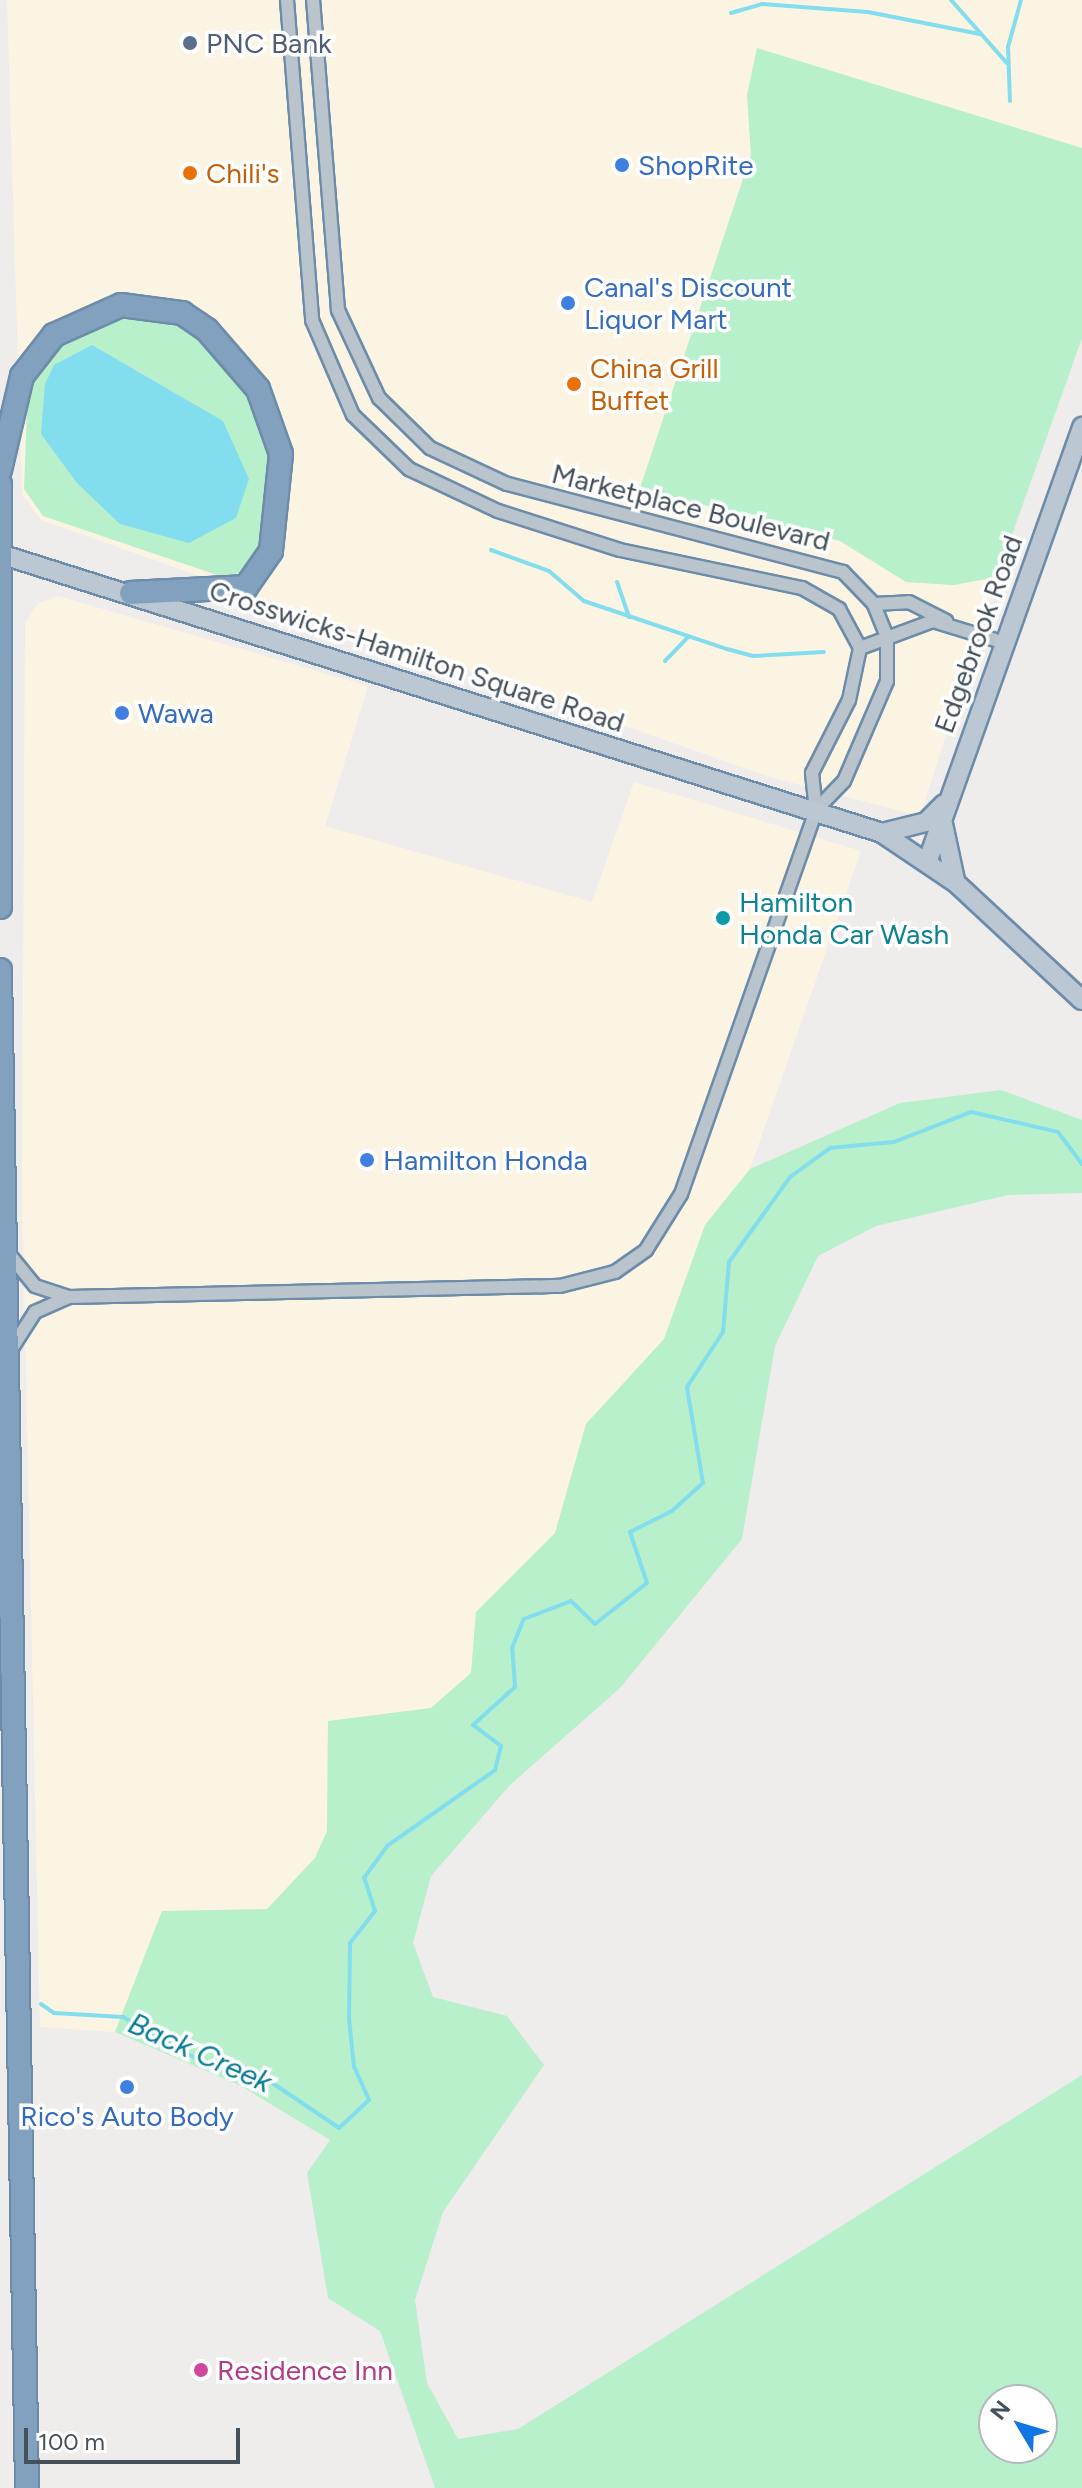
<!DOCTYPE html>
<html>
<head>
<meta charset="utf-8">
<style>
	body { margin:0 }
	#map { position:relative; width:1082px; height:2488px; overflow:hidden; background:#efecec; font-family:Figtree,sans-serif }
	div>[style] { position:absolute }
	.commercial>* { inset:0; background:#fcf4e3 }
	.green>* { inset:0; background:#b7f0cb }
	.water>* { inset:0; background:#82ddef }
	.stream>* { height:4px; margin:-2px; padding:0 2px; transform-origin:2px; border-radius:2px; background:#82ddef }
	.roads { filter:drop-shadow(2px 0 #6c8caa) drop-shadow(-2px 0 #6c8caa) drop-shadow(0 2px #6c8caa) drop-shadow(0 -2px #6c8caa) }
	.street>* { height:12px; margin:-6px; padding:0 6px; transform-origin:6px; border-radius:6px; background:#b9c4cd }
	.secondary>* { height:18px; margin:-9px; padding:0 9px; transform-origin:9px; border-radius:9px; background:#bbc8d4 }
	.highway>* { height:22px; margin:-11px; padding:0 11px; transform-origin:11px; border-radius:11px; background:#81a1be }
	.dots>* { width:22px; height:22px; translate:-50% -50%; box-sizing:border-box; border:4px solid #fff; border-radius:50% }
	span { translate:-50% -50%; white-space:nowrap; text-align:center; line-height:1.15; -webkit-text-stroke:7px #fff; paint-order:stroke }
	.service-label { font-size:28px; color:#4e5e75 }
	.left { translate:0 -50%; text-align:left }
	.shop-label { font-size:28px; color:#366cbe }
	.food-label { font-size:28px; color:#c56008 }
	.street-label { font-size:28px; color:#44505a }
	.culture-label { font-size:28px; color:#0d838f }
	.hotel-label { font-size:28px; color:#b23c85 }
	.water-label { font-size:30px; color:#087c94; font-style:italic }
	.north { position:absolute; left:978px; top:2384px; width:80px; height:80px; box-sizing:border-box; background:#fff; border:2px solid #b4b9bd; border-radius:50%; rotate:308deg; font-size:22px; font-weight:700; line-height:32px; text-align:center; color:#44505a }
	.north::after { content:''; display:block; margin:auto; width:28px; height:36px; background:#1175e4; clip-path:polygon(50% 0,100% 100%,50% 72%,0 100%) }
	.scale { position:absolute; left:24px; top:2428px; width:216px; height:36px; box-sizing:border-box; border:4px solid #44505a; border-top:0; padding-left:10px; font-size:24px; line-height:28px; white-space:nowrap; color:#44505a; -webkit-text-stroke:6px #fff; paint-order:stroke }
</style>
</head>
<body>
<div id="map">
	<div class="commercial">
		<i style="clip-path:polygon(7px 0,1082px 0,1082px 148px,991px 121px,747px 95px,751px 155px,641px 487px,840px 541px,906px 582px,954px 585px,997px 577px,920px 816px,770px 777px,41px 520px,22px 494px)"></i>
		<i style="clip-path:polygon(58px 596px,368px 686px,325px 826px,592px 902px,634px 782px,861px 851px,750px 1169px,705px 1225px,664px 1339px,586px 1425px,555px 1533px,476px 1612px,471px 1673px,431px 1708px,328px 1721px,327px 1831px,315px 1858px,267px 1909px,162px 1911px,115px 2032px,40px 2027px,22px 1187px,25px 624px,37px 604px)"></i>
	</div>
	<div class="green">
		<i style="clip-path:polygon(757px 48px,1082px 148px,1082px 338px,997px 577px,954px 585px,906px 582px,840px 541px,640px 488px,751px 155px,747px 95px)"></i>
		<i style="clip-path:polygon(145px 314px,190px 327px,232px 364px,261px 419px,275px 489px,263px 547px,247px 571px,223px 577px,43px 516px,24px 489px,28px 385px,53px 347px,101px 320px)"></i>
		<i style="clip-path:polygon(evenodd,1001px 1090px,1082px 1120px,1082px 1193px,1008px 1195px,876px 1226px,818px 1256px,775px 1346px,742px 1539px,620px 1688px,510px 1785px,431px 1876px,413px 1943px,433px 1997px,507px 2016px,544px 2065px,443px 2212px,415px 2300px,427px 2383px,458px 2439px,518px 2429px,1082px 2075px,1082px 2488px,435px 2488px,380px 2331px,328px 2298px,307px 2173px,330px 2140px,241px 2086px,115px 2032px,162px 1911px,267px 1909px,315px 1858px,327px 1831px,328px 1721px,431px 1708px,471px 1673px,476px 1612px,555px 1533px,586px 1424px,664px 1339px,705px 1225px,750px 1169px,900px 1103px,1001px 1090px,994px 2400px,1042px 2400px,1042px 2448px,994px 2448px,994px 2400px)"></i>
	</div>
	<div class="water">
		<i style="clip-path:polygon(92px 345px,223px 421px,249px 479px,236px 518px,189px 543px,120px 524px,77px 483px,41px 434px,45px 384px,54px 365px)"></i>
	</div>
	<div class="stream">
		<i style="left:951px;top:0;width:84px;rotate:48.4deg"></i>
		<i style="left:731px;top:13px;width:32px;rotate:-16deg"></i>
		<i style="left:762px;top:4px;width:106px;rotate:4.3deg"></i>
		<i style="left:868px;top:12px;width:114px;rotate:11.1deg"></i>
		<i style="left:1010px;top:101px;width:54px;rotate:-92.1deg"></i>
		<i style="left:1008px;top:47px;width:49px;rotate:-74.5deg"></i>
		<i style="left:491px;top:550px;width:62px;rotate:19.9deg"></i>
		<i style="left:549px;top:571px;width:46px;rotate:40.6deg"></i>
		<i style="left:584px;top:601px;width:151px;rotate:18.6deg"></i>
		<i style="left:727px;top:649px;width:27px;rotate:15deg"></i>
		<i style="left:753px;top:656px;width:71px;rotate:-3.2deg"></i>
		<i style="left:617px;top:582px;width:37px;rotate:71deg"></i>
		<i style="left:665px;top:661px;width:32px;rotate:-46deg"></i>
		<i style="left:41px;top:2004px;width:16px;rotate:35deg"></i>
		<i style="left:54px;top:2013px;width:69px;rotate:3.3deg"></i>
		<i style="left:123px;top:2017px;width:85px;rotate:29.6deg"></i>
		<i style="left:197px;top:2059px;width:71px;rotate:15.6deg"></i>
		<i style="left:265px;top:2078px;width:89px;rotate:34deg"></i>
		<i style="left:339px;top:2128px;width:41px;rotate:-43deg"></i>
		<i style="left:369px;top:2100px;width:36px;rotate:-114deg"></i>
		<i style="left:354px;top:2067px;width:48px;rotate:-95.9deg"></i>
		<i style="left:349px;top:2019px;width:76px;rotate:-89.2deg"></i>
		<i style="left:350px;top:1943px;width:41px;rotate:-52deg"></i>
		<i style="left:375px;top:1911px;width:35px;rotate:-108deg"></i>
		<i style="left:364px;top:1878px;width:39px;rotate:-54deg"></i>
		<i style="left:387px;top:1846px;width:132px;rotate:-35.1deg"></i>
		<i style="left:495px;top:1770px;width:25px;rotate:-76deg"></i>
		<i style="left:501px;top:1746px;width:35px;rotate:-143deg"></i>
		<i style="left:473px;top:1725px;width:57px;rotate:-42.1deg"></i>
		<i style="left:515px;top:1687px;width:39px;rotate:-94deg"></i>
		<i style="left:512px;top:1648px;width:31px;rotate:-68deg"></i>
		<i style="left:524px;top:1619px;width:50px;rotate:-21deg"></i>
		<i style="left:571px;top:1601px;width:33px;rotate:44deg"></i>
		<i style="left:595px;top:1624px;width:66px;rotate:-38.3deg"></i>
		<i style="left:647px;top:1583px;width:54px;rotate:-108.4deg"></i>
		<i style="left:630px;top:1532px;width:47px;rotate:-26.6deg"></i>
		<i style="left:672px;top:1511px;width:42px;rotate:-42.1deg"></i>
		<i style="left:703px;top:1483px;width:97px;rotate:-99.5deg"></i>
		<i style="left:687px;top:1387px;width:66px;rotate:-56.8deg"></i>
		<i style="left:723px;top:1332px;width:70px;rotate:-85.1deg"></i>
		<i style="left:729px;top:1262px;width:105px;rotate:-54.3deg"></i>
		<i style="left:790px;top:1177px;width:49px;rotate:-35.9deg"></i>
		<i style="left:830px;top:1148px;width:64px;rotate:-5.4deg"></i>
		<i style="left:894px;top:1142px;width:83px;rotate:-21.3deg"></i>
		<i style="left:971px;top:1112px;width:89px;rotate:12.9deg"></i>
		<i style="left:1058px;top:1132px;width:40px;rotate:53deg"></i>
	</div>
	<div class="roads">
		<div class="street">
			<i style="left:287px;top:0;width:321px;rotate:85.5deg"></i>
			<i style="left:312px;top:320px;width:103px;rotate:66.7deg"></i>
			<i style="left:353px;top:415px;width:78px;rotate:44deg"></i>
			<i style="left:409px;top:469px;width:98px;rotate:25.3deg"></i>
			<i style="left:498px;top:511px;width:128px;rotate:17.7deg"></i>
			<i style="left:620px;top:550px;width:186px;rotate:11.8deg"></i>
			<i style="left:802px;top:588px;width:43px;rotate:29.6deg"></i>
			<i style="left:839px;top:609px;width:44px;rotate:61.7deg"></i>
			<i style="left:860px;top:648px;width:53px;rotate:101.9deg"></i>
			<i style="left:849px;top:700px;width:82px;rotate:116.9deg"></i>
			<i style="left:812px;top:773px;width:37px;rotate:84deg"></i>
			<i style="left:874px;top:604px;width:35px;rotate:-3deg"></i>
			<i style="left:909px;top:602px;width:42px;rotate:27.2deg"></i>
			<i style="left:860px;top:648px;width:78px;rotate:-20.3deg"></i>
			<i style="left:933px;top:621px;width:72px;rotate:16.9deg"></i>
			<i style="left:9px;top:1254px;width:41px;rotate:50.9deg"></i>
			<i style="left:35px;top:1286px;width:36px;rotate:18deg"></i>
			<i style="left:69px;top:1297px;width:491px;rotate:-1.3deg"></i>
			<i style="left:560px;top:1286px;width:57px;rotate:-14.3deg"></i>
			<i style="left:615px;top:1272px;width:38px;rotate:-35deg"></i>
			<i style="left:646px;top:1250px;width:66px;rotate:-58deg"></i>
			<i style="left:681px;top:1194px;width:407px;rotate:-70.6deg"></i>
			<i style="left:816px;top:810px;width:40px;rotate:-46deg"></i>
			<i style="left:844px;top:781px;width:109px;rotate:-66.7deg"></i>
			<i style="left:887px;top:681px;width:44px;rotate:-90deg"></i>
			<i style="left:887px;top:637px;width:35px;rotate:-112deg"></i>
			<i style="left:874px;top:604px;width:45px;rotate:-134.1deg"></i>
			<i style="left:843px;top:572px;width:347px;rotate:-165.3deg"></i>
			<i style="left:507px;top:484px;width:85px;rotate:-154.9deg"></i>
			<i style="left:430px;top:448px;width:71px;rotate:-135.6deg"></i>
			<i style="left:379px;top:398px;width:97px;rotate:-115deg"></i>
			<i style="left:338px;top:310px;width:311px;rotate:-94.6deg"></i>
			<i style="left:12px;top:1348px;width:43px;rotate:-57.4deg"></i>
			<i style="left:35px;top:1312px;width:37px;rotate:-24deg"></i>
		</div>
		<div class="secondary">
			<i style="left:0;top:554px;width:925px;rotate:17.55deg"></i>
			<i style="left:882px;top:833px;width:89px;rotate:34deg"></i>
			<i style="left:956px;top:883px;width:172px;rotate:42.9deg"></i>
			<i style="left:943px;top:824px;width:57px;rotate:77.9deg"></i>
			<i style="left:882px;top:833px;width:45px;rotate:-14deg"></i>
			<i style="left:926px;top:822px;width:25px;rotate:-45deg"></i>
			<i style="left:928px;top:860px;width:460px;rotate:-70.4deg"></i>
		</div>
		<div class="highway">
			<i style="left:0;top:470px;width:97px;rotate:-76.8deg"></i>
			<i style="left:22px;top:376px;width:52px;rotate:-52deg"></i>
			<i style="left:54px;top:335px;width:73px;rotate:-24.1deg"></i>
			<i style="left:121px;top:305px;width:62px;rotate:7.5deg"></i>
			<i style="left:182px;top:313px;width:30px;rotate:34deg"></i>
			<i style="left:207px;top:330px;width:78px;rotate:49.2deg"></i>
			<i style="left:258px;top:389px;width:69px;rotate:70.5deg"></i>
			<i style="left:281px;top:454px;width:98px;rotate:95.9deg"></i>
			<i style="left:271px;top:551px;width:44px;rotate:124.8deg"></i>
			<i style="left:246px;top:587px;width:115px;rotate:177deg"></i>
			<i style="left:0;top:484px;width:423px;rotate:90deg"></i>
			<i style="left:0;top:970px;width:1518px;rotate:88.98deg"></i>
		</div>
	</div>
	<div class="dots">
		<i style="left:190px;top:43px;background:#5c6f8a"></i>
		<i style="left:622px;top:165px;background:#3f7fe0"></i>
		<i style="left:190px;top:173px;background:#e8710a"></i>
		<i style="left:568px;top:303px;background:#3f7fe0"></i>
		<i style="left:574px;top:384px;background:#e8710a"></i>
		<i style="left:122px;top:713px;background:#3f7fe0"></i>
		<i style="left:723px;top:918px;background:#0f9aa8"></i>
		<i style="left:367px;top:1160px;background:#3f7fe0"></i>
		<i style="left:127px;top:2087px;background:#3f7fe0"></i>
		<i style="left:201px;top:2370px;background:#d1479c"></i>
	</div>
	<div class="service-label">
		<span class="left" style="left:206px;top:43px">PNC Bank</span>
	</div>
	<div class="shop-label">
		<span class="left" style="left:638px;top:165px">ShopRite</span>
		<span class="left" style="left:584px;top:303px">Canal's Discount<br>Liquor Mart</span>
		<span class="left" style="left:138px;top:713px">Wawa</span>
		<span class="left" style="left:383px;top:1160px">Hamilton Honda</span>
		<span style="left:127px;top:2116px">Rico's Auto Body</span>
	</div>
	<div class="food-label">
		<span class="left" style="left:206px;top:173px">Chili's</span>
		<span class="left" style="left:590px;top:384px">China Grill<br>Buffet</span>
	</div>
	<div class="street-label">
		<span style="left:691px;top:507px;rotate:14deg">Marketplace Boulevard</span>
		<span style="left:978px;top:634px;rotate:-70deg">Edgebrook Road</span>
		<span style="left:417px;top:656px;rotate:18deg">Crosswicks-Hamilton Square Road</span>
	</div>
	<div class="culture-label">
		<span class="left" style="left:739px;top:918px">Hamilton<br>Honda Car Wash</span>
	</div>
	<div class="hotel-label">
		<span class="left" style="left:217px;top:2370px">Residence Inn</span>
	</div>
	<div class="water-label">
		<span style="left:200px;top:2053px;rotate:24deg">Back Creek</span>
	</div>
	<div class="north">N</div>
	<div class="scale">100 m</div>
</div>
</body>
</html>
